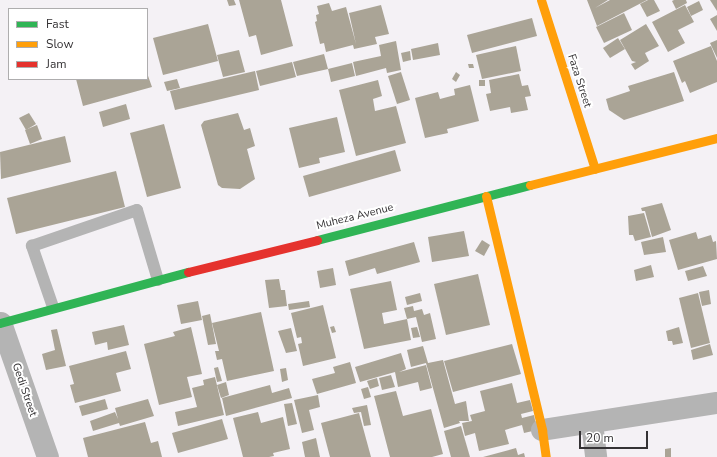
<!DOCTYPE html>
<html>
<head>
<meta charset="utf-8">
<style>
	body { margin:0 }
	#map { position:relative; width:717px; height:457px; overflow:hidden; background:#f4f1f5; font-family:"Nunito Sans",sans-serif }
	div>[style] { position:absolute }
	.building>* { inset:0; background:#aaa496 }
	.lane>* { height:12px; margin:-6px; padding:0 6px; transform-origin:6px; border-radius:6px; background:#b4b4b4 }
	.street>* { height:22px; margin:-11px; padding:0 11px; transform-origin:11px; border-radius:11px; background:#b4b4b4 }
	.fast>* { height:9px; margin:-4.5px; padding:0 4.5px; transform-origin:4.5px; border-radius:4.5px; background:#30b455 }
	.slow>* { height:9px; margin:-4.5px; padding:0 4.5px; transform-origin:4.5px; border-radius:4.5px; background:#ff9f0a }
	.jam>* { height:9px; margin:-4.5px; padding:0 4.5px; transform-origin:4.5px; border-radius:4.5px; background:#e5322d }
	span { translate:-50% -50%; white-space:nowrap; text-align:center; line-height:1.15; -webkit-text-stroke:4px #fff; paint-order:stroke }
	.street-label { font-size:11px; color:#343234 }
	.legend { position:absolute; left:8px; top:8px; width:140px; height:72px; box-sizing:border-box; background:#fff; border:1px solid #aeadae; margin:0; padding:5px 7px; list-style:none; font-size:12px; color:#343234 }
	.legend li { display:flex; align-items:center; gap:8px; height:20px }
	.legend b { width:20px; border:1px solid #aeadae }
	.scale { position:absolute; left:579px; top:431px; width:69px; height:18px; box-sizing:border-box; border:2px solid #343234; border-top:0; padding-left:5px; font-size:12px; line-height:14px; white-space:nowrap; color:#343234; -webkit-text-stroke:3px #fff; paint-order:stroke }
</style>
</head>
<body>
<div id="map">
	<div class="building">
		<i style="clip-path:polygon(227px 0,234px 0,236px 5px,229px 6px)"></i>
		<i style="clip-path:polygon(239px 0,281px 0,293px 46px,261px 55px,256px 35px,249px 37px)"></i>
		<i style="clip-path:polygon(587px 0,608px 0,595px 8px,610px 0,647px 0,597px 26px)"></i>
		<i style="clip-path:polygon(648px 0,654px 0,660px 11px,647px 17px,640px 4px)"></i>
		<i style="clip-path:polygon(674px 0,686px 0,687px 3px,676px 9px,672px 1px)"></i>
		<i style="clip-path:polygon(710px 0,717px 0,717px 11px)"></i>
		<i style="clip-path:polygon(699px 1px,703px 10px,691px 16px,687px 7px)"></i>
		<i style="clip-path:polygon(329px 3px,332px 11px,346px 7px,356px 44px,349px 13px,381px 5px,389px 34px,375px 37px,377px 44px,354px 49px,353px 45px,326px 52px,324px 43px,320px 44px,315px 22px,317px 21px,316px 15px,319px 14px,317px 6px)"></i>
		<i style="clip-path:polygon(685px 5px,694px 22px,678px 30px,685px 43px,668px 52px,652px 22px)"></i>
		<i style="clip-path:polygon(624px 13px,632px 30px,604px 43px,596px 27px)"></i>
		<i style="clip-path:polygon(717px 15px,717px 31px,710px 19px)"></i>
		<i style="clip-path:polygon(532px 18px,537px 36px,472px 53px,467px 35px)"></i>
		<i style="clip-path:polygon(208px 24px,218px 61px,163px 75px,153px 38px)"></i>
		<i style="clip-path:polygon(646px 24px,659px 46px,645px 53px,649px 61px,635px 70px,631px 64px,636px 62px,632px 61px,620px 40px)"></i>
		<i style="clip-path:polygon(618px 38px,625px 49px,610px 58px,603px 48px)"></i>
		<i style="clip-path:polygon(717px 40px,717px 58px,710px 43px)"></i>
		<i style="clip-path:polygon(396px 41px,401px 70px,387px 73px,386px 68px,356px 76px,353px 62px,381px 56px,379px 45px)"></i>
		<i style="clip-path:polygon(438px 43px,440px 55px,413px 60px,411px 49px)"></i>
		<i style="clip-path:polygon(516px 46px,521px 71px,482px 79px,476px 55px)"></i>
		<i style="clip-path:polygon(711px 46px,717px 61px,717px 82px,690px 93px,685px 81px,682px 83px,673px 61px)"></i>
		<i style="clip-path:polygon(239px 50px,245px 72px,223px 77px,217px 55px)"></i>
		<i style="clip-path:polygon(410px 51px,411px 60px,403px 62px,401px 53px)"></i>
		<i style="clip-path:polygon(324px 54px,328px 69px,297px 76px,293px 62px)"></i>
		<i style="clip-path:polygon(292px 62px,296px 77px,260px 86px,256px 71px)"></i>
		<i style="clip-path:polygon(352px 63px,355px 76px,331px 82px,328px 69px)"></i>
		<i style="clip-path:polygon(468px 64px,473px 64px,474px 68px,469px 68px)"></i>
		<i style="clip-path:polygon(255px 71px,259px 90px,175px 110px,170px 91px)"></i>
		<i style="clip-path:polygon(401px 72px,410px 100px,397px 104px,388px 76px)"></i>
		<i style="clip-path:polygon(456px 72px,460px 75px,456px 82px,452px 79px)"></i>
		<i style="clip-path:polygon(674px 72px,684px 101px,624px 120px,609px 110px,606px 99px,630px 91px,628px 86px)"></i>
		<i style="clip-path:polygon(147px 73px,152px 87px,83px 106px,76px 79px,147px 79px)"></i>
		<i style="clip-path:polygon(519px 74px,522px 86px,528px 85px,531px 96px,525px 97px,528px 110px,511px 113px,510px 107px,490px 111px,486px 94px,491px 93px,489px 80px)"></i>
		<i style="clip-path:polygon(177px 79px,180px 88px,167px 91px,164px 82px)"></i>
		<i style="clip-path:polygon(378px 80px,382px 96px,373px 99px,375px 111px,396px 106px,406px 143px,356px 156px,339px 90px)"></i>
		<i style="clip-path:polygon(479px 80px,485px 80px,485px 86px,479px 86px)"></i>
		<i style="clip-path:polygon(470px 85px,479px 121px,447px 129px,448px 133px,425px 138px,415px 98px,438px 92px,440px 99px,455px 95px,454px 89px)"></i>
		<i style="clip-path:polygon(126px 104px,130px 119px,103px 127px,99px 112px)"></i>
		<i style="clip-path:polygon(29px 113px,36px 124px,26px 130px,19px 118px)"></i>
		<i style="clip-path:polygon(238px 113px,244px 130px,250px 128px,255px 146px,247px 149px,255px 179px,240px 189px,222px 188px,218px 185px,201px 125px,204px 121px)"></i>
		<i style="clip-path:polygon(337px 117px,345px 152px,319px 158px,320px 163px,299px 168px,289px 128px)"></i>
		<i style="clip-path:polygon(164px 124px,181px 188px,147px 197px,130px 133px)"></i>
		<i style="clip-path:polygon(37px 125px,42px 139px,30px 144px,25px 130px)"></i>
		<i style="clip-path:polygon(65px 136px,71px 162px,1px 179px,0 152px)"></i>
		<i style="clip-path:polygon(395px 150px,401px 171px,309px 197px,303px 176px)"></i>
		<i style="clip-path:polygon(116px 171px,125px 207px,16px 234px,7px 198px)"></i>
		<i style="clip-path:polygon(662px 203px,671px 230px,652px 237px,645px 211px,642px 211px,641px 208px)"></i>
		<i style="clip-path:polygon(644px 213px,651px 237px,635px 241px,633px 235px,629px 235px,628px 216px)"></i>
		<i style="clip-path:polygon(464px 231px,469px 256px,432px 262px,428px 237px)"></i>
		<i style="clip-path:polygon(696px 232px,698px 239px,711px 235px,713px 242px,716px 241px,717px 259px,678px 270px,669px 240px)"></i>
		<i style="clip-path:polygon(663px 237px,666px 252px,644px 255px,641px 242px)"></i>
		<i style="clip-path:polygon(482px 240px,490px 245px,484px 256px,475px 251px)"></i>
		<i style="clip-path:polygon(414px 242px,420px 262px,377px 274px,375px 268px,349px 276px,345px 261px)"></i>
		<i style="clip-path:polygon(651px 265px,654px 277px,636px 281px,634px 270px)"></i>
		<i style="clip-path:polygon(703px 266px,707px 276px,688px 281px,685px 271px)"></i>
		<i style="clip-path:polygon(333px 268px,336px 285px,320px 288px,317px 271px)"></i>
		<i style="clip-path:polygon(478px 274px,490px 325px,446px 335px,434px 284px)"></i>
		<i style="clip-path:polygon(279px 279px,281px 290px,285px 290px,287px 306px,269px 308px,265px 280px)"></i>
		<i style="clip-path:polygon(391px 281px,397px 310px,382px 313px,384px 324px,407px 319px,411px 340px,364px 349px,350px 289px)"></i>
		<i style="clip-path:polygon(709px 290px,711px 304px,702px 306px,699px 292px)"></i>
		<i style="clip-path:polygon(420px 293px,422px 301px,407px 305px,405px 297px)"></i>
		<i style="clip-path:polygon(698px 293px,710px 343px,691px 348px,679px 298px)"></i>
		<i style="clip-path:polygon(198px 301px,202px 320px,181px 324px,177px 305px)"></i>
		<i style="clip-path:polygon(309px 301px,310px 307px,289px 310px,288px 304px)"></i>
		<i style="clip-path:polygon(323px 305px,336px 358px,303px 366px,298px 344px,302px 343px,301px 337px,297px 338px,291px 313px)"></i>
		<i style="clip-path:polygon(413px 306px,414px 311px,422px 309px,424px 315px,430px 313px,436px 339px,422px 342px,416px 317px,407px 319px,404px 308px)"></i>
		<i style="clip-path:polygon(261px 312px,274px 371px,227px 381px,222px 359px,217px 360px,215px 351px,219px 351px,212px 323px)"></i>
		<i style="clip-path:polygon(210px 314px,216px 344px,208px 345px,202px 316px)"></i>
		<i style="clip-path:polygon(124px 325px,129px 345px,108px 350px,107px 342px,95px 345px,92px 332px)"></i>
		<i style="clip-path:polygon(334px 326px,336px 332px,332px 333px,330px 327px)"></i>
		<i style="clip-path:polygon(191px 327px,202px 374px,187px 377px,192px 397px,159px 405px,144px 344px,175px 336px,173px 332px)"></i>
		<i style="clip-path:polygon(417px 327px,420px 337px,413px 338px,411px 328px)"></i>
		<i style="clip-path:polygon(679px 327px,683px 343px,673px 345px,672px 341px,668px 341px,666px 331px)"></i>
		<i style="clip-path:polygon(291px 328px,297px 351px,286px 353px,278px 331px)"></i>
		<i style="clip-path:polygon(57px 329px,66px 366px,46px 370px,42px 354px,55px 350px,51px 330px)"></i>
		<i style="clip-path:polygon(512px 344px,521px 374px,453px 392px,444px 361px)"></i>
		<i style="clip-path:polygon(710px 344px,713px 355px,693px 360px,691px 350px)"></i>
		<i style="clip-path:polygon(423px 346px,428px 363px,443px 360px,455px 404px,466px 401px,469px 421px,459px 421px,460px 423px,444px 428px,426px 363px,411px 367px,407px 350px)"></i>
		<i style="clip-path:polygon(126px 351px,131px 369px,116px 373px,121px 391px,75px 403px,70px 385px,74px 384px,69px 366px)"></i>
		<i style="clip-path:polygon(401px 353px,406px 369px,399px 372px,426px 365px,432px 388px,420px 391px,418px 382px,398px 387px,395px 372px,360px 382px,355px 367px)"></i>
		<i style="clip-path:polygon(350px 362px,356px 383px,317px 394px,312px 379px,335px 373px,333px 367px)"></i>
		<i style="clip-path:polygon(218px 367px,222px 381px,217px 382px,214px 368px)"></i>
		<i style="clip-path:polygon(286px 368px,288px 380px,282px 382px,280px 369px)"></i>
		<i style="clip-path:polygon(391px 375px,395px 387px,382px 390px,379px 378px)"></i>
		<i style="clip-path:polygon(215px 377px,224px 415px,178px 426px,175px 412px,197px 407px,192px 388px,204px 385px,203px 380px)"></i>
		<i style="clip-path:polygon(377px 378px,379px 386px,370px 389px,367px 381px)"></i>
		<i style="clip-path:polygon(226px 382px,229px 395px,221px 398px,217px 385px)"></i>
		<i style="clip-path:polygon(512px 383px,517px 403px,530px 400px,533px 411px,521px 414px,522px 418px,534px 415px,537px 430px,524px 433px,522px 425px,505px 430px,509px 444px,479px 451px,475px 433px,465px 436px,462px 423px,472px 421px,470px 415px,485px 411px,480px 391px)"></i>
		<i style="clip-path:polygon(270px 385px,272px 393px,289px 388px,292px 398px,226px 416px,222px 398px)"></i>
		<i style="clip-path:polygon(368px 387px,371px 397px,364px 399px,361px 389px)"></i>
		<i style="clip-path:polygon(396px 391px,403px 416px,431px 409px,443px 454px,432px 457px,390px 457px,374px 396px)"></i>
		<i style="clip-path:polygon(318px 395px,320px 407px,309px 410px,314px 430px,302px 433px,294px 400px)"></i>
		<i style="clip-path:polygon(105px 399px,108px 409px,82px 416px,79px 406px)"></i>
		<i style="clip-path:polygon(148px 399px,154px 416px,120px 426px,119px 423px,93px 431px,90px 421px,115px 412px,118px 419px,115px 408px)"></i>
		<i style="clip-path:polygon(292px 403px,297px 424px,288px 426px,284px 404px)"></i>
		<i style="clip-path:polygon(367px 405px,371px 425px,364px 426px,361px 412px,354px 413px,352px 408px)"></i>
		<i style="clip-path:polygon(258px 412px,261px 423px,283px 417px,290px 449px,273px 453px,274px 456px,269px 457px,243px 457px,233px 418px)"></i>
		<i style="clip-path:polygon(359px 413px,371px 457px,330px 457px,321px 423px)"></i>
		<i style="clip-path:polygon(222px 419px,228px 439px,178px 453px,172px 433px)"></i>
		<i style="clip-path:polygon(145px 422px,151px 443px,158px 441px,162px 457px,88px 457px,83px 438px)"></i>
		<i style="clip-path:polygon(461px 426px,470px 457px,451px 457px,444px 431px)"></i>
		<i style="clip-path:polygon(316px 438px,320px 457px,305px 457px,302px 442px)"></i>
		<i style="clip-path:polygon(516px 448px,518px 455px,524px 453px,525px 457px,483px 457px)"></i>
		<i style="clip-path:polygon(671px 448px,671px 457px,665px 457px,665px 449px)"></i>
	</div>
	<div class="lane">
		<i style="left:53px;top:307px;width:65px;rotate:-109deg"></i>
		<i style="left:32px;top:246px;width:111px;rotate:-18.9deg"></i>
		<i style="left:137px;top:210px;width:73px;rotate:73.3deg"></i>
	</div>
	<div class="street">
		<i style="left:1px;top:323px;width:142px;rotate:70.7deg"></i>
		<i style="left:592px;top:423px;width:34px;rotate:83deg"></i>
		<i style="left:542px;top:430px;width:177px;rotate:-8.8deg"></i>
	</div>
	<div class="fast">
		<i style="left:317px;top:240px;width:220px;rotate:-14.5deg"></i>
		<i style="left:0;top:323px;width:195px;rotate:-15.2deg"></i>
	</div>
	<div class="slow">
		<i style="left:541px;top:0;width:177px;rotate:72.3deg"></i>
		<i style="left:530px;top:185px;width:193px;rotate:-14.1deg"></i>
		<i style="left:486px;top:196px;width:241px;rotate:76.5deg"></i>
		<i style="left:542px;top:430px;width:27px;rotate:82deg"></i>
	</div>
	<div class="jam">
		<i style="left:188px;top:272px;width:133px;rotate:-13.9deg"></i>
	</div>
	<div class="street-label">
		<span style="left:579px;top:81px;rotate:72deg">Faza Street</span>
		<span style="left:355px;top:217px;rotate:-14deg">Muheza Avenue</span>
		<span style="left:24px;top:390px;rotate:71deg">Gedi Street</span>
	</div>
	<ul class="legend">
	<li><b style="height:5px;background:#30b455"></b>Fast</li>
	<li><b style="height:5px;background:#ff9f0a"></b>Slow</li>
	<li><b style="height:5px;background:#e5322d"></b>Jam</li>
	</ul>
	<div class="scale">20 m</div>
</div>
</body>
</html>
